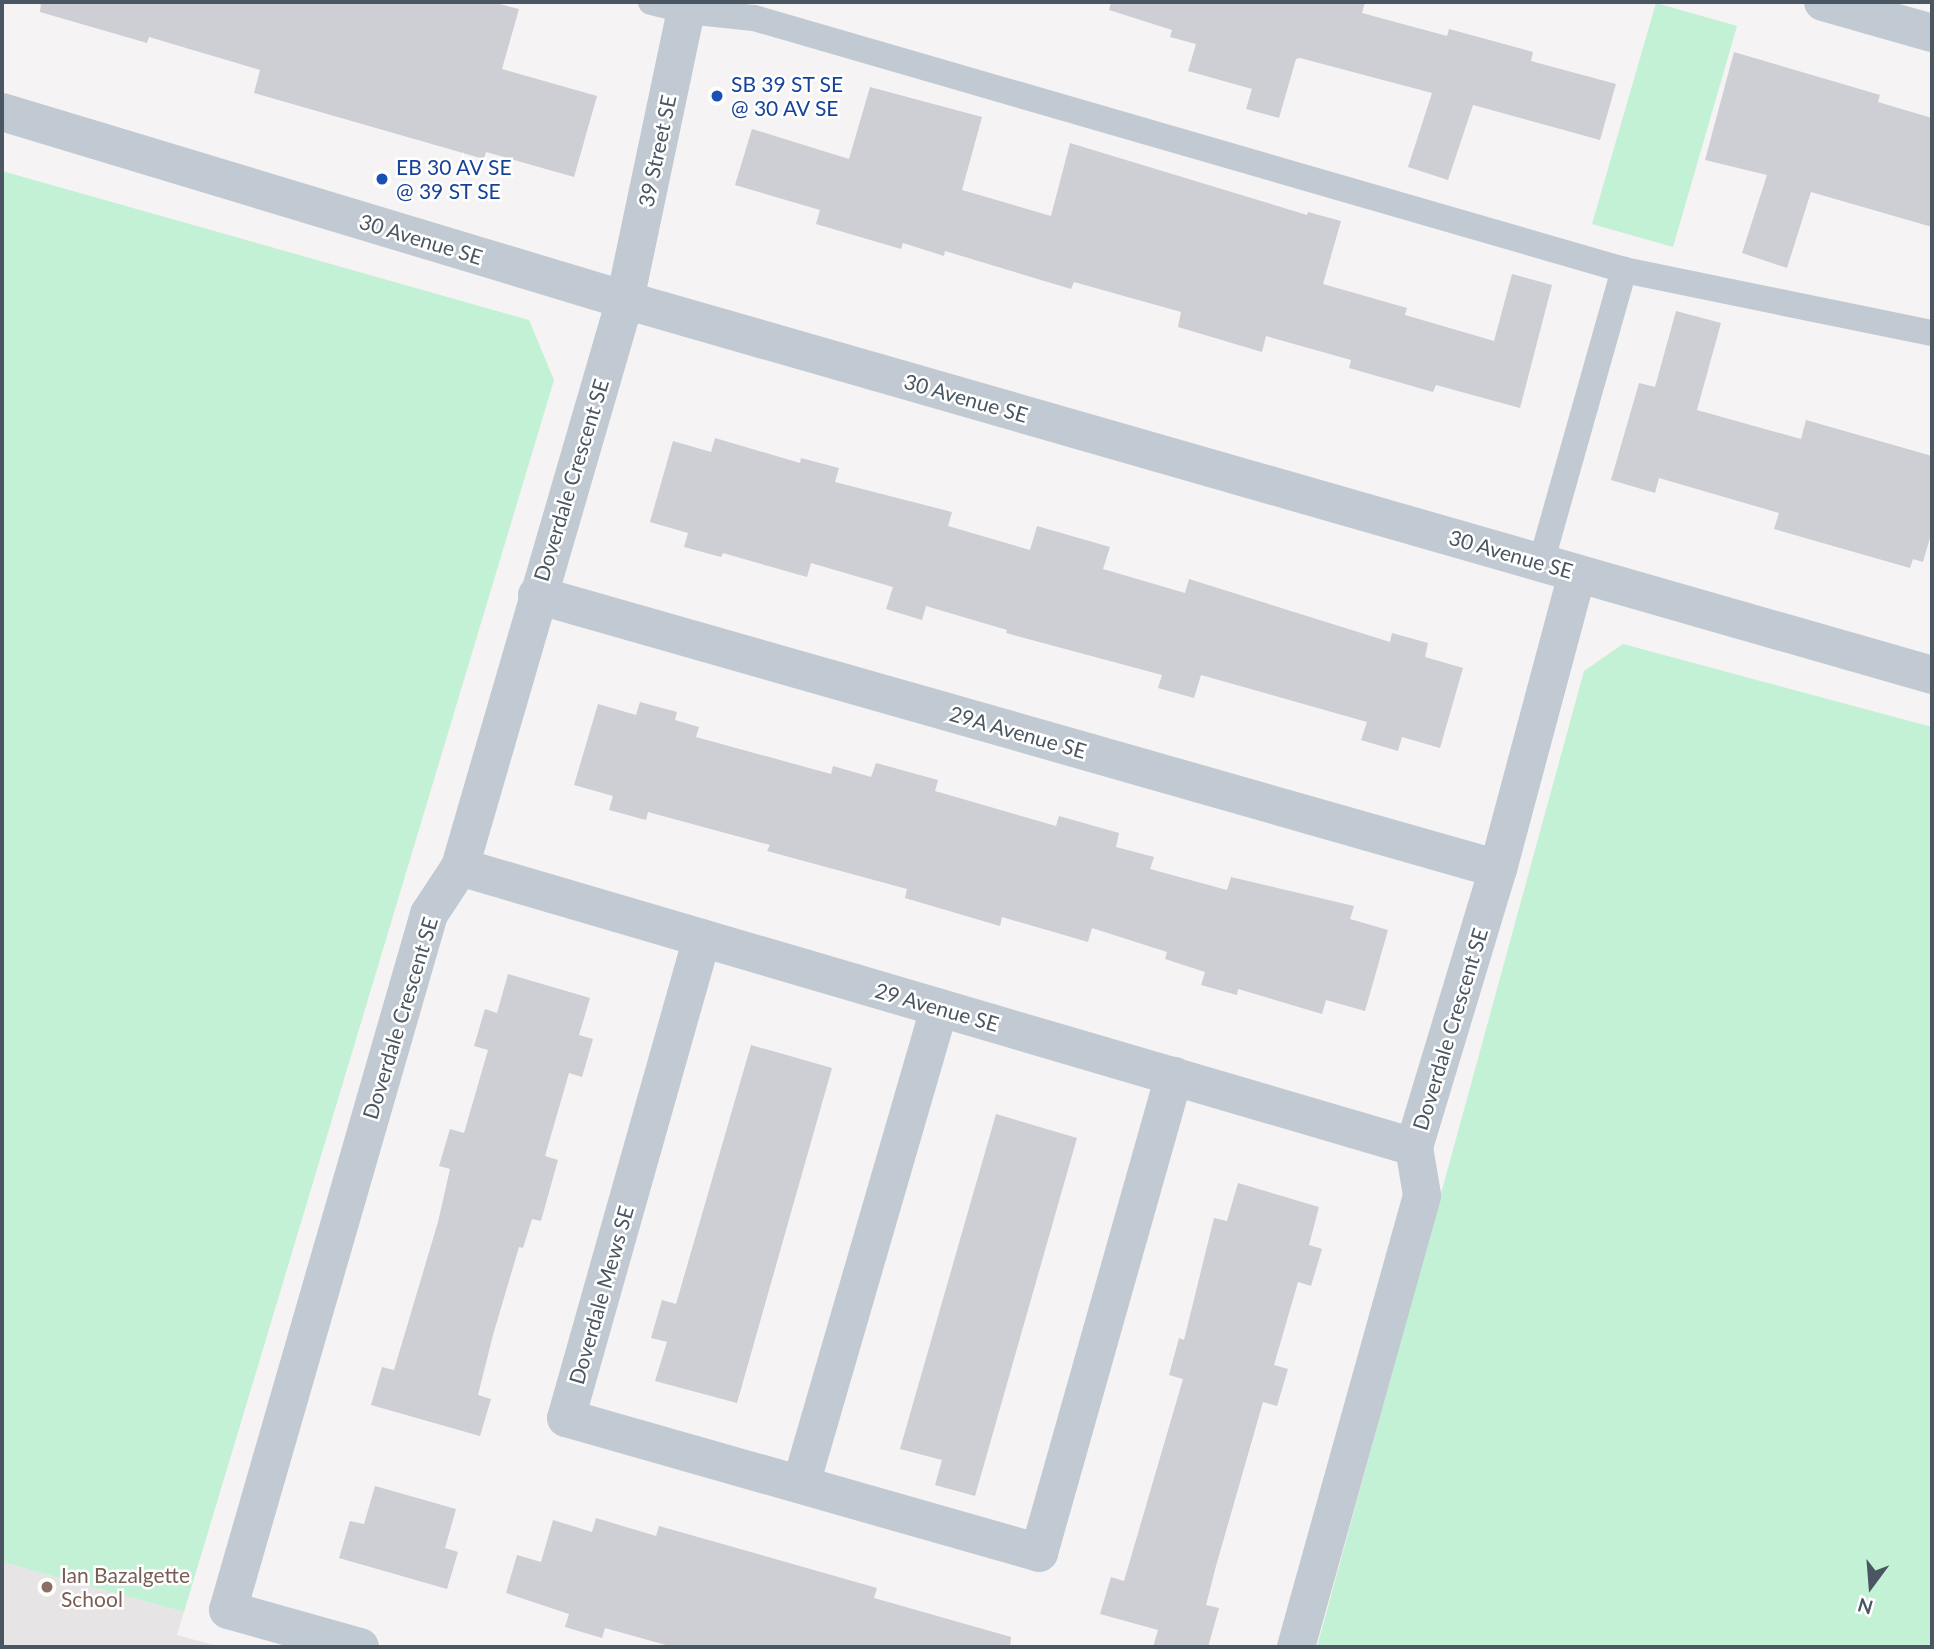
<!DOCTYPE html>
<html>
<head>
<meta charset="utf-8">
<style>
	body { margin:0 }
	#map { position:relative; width:1934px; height:1649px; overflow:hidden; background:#f5f3f3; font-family:Lato,sans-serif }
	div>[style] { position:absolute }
	.education>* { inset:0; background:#e6e4e5 }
	.green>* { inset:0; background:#c3f1d5 }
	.building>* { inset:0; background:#cdcfd5 }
	.service>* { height:26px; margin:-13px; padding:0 13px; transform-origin:13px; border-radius:13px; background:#c1cad2 }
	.minor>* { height:38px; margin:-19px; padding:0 19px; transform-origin:19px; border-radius:19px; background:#c1cad2 }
	.dots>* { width:19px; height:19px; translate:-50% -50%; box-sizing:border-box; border:4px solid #fff; border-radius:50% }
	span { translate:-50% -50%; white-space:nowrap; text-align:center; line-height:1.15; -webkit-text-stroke:5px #fff; paint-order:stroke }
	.transit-label { font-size:21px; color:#164399 }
	.left { translate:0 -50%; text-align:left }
	.street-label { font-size:21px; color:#4a5661 }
	.education-label { font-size:21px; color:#785e54 }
	.frame { position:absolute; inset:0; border:4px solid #4a5661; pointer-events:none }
	.north { position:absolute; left:1836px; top:1551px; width:70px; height:70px; -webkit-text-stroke:5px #fff; paint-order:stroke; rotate:196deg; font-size:19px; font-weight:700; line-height:28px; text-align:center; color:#4a5661 }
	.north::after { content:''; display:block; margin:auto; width:24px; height:32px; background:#4a5661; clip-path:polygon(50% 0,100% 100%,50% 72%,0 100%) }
</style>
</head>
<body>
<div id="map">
	<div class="education">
		<i style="clip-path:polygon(2px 1562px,184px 1612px,177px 1635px,221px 1647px,2px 1647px)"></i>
	</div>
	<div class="green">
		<i style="clip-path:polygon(1656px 3px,1737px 26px,1673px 247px,1592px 224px)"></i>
		<i style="clip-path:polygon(2px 171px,529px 320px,554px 380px,184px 1612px,2px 1562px)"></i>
		<i style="clip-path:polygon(1623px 644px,1932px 727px,1932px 1647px,1317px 1647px,1584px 671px)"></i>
	</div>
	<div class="building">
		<i style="clip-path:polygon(41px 2px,492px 2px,519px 9px,502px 69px,597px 96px,574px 177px,486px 152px,484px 159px,254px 93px,260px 70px,149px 37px,147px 43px,40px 12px)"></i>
		<i style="clip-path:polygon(1111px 2px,1365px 2px,1362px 13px,1447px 36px,1449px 29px,1533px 52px,1531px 61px,1616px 84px,1600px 140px,1473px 105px,1448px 180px,1408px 167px,1432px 93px,1300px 58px,1296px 59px,1279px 118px,1246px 109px,1252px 89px,1188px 71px,1196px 44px,1170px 37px,1172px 30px,1109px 10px)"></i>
		<i style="clip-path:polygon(1734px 52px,1880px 95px,1878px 102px,1932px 118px,1932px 227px,1811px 192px,1787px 268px,1742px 253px,1767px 175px,1705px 160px)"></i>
		<i style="clip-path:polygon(870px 87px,982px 117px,962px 190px,1051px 216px,1070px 143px,1307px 215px,1308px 212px,1341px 221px,1323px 284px,1407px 308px,1405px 315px,1494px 341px,1512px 274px,1552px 285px,1520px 408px,1436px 385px,1433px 392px,1349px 368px,1351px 360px,1266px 336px,1262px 352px,1178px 327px,1181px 312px,1074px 282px,1071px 289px,945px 251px,944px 256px,903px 243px,901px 249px,816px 224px,820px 210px,735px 185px,752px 129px,849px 159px)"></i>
		<i style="clip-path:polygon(1676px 311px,1721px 323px,1697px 410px,1801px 439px,1806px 420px,1932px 456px,1932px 531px,1923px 562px,1913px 559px,1910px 568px,1774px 529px,1779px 513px,1659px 478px,1655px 493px,1611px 480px,1639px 383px,1655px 387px)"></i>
		<i style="clip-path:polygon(715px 438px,800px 463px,801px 458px,839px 468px,835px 482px,952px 512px,948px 526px,1030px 550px,1037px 526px,1110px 547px,1103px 569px,1185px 593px,1189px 579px,1390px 642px,1392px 633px,1428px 643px,1425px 657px,1463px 668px,1440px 748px,1402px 737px,1398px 751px,1361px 740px,1367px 722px,1201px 675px,1194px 698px,1158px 688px,1162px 675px,1006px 633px,1007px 630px,926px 606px,922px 620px,886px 609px,893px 587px,811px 563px,807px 577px,723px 553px,721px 557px,684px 547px,688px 533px,650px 522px,673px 441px,711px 452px)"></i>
		<i style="clip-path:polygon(640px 702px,677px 712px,675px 720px,699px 727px,696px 737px,831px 774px,833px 766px,871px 777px,876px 763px,938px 780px,935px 791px,1056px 826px,1059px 816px,1119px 833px,1116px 847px,1154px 857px,1150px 869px,1227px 890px,1231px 877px,1354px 906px,1350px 919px,1388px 930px,1365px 1011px,1326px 1000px,1322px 1014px,1238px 989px,1237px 995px,1201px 985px,1205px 972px,1165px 959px,1167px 952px,1092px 928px,1088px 942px,1002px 917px,1000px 926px,905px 898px,907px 889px,767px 851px,770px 845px,648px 812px,646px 820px,609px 810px,613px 796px,574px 785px,598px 704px,636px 715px)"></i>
		<i style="clip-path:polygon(508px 974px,590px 998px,579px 1035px,593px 1039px,582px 1077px,569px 1073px,545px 1156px,558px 1160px,541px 1221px,532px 1219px,523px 1248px,519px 1247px,493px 1335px,478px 1395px,491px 1399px,480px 1436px,371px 1405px,382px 1367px,394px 1370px,438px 1222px,450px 1169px,439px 1166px,450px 1129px,464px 1133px,488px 1050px,474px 1046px,485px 1009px,497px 1013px)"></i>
		<i style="clip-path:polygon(751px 1045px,832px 1068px,737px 1403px,655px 1381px,667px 1342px,651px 1338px,662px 1300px,676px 1304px)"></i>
		<i style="clip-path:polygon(996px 1114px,1077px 1138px,975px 1496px,935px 1485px,942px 1460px,900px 1449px)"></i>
		<i style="clip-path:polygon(1238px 1183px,1319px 1207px,1309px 1245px,1322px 1249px,1311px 1286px,1298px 1282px,1274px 1365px,1288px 1369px,1277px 1406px,1263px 1402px,1216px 1566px,1206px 1605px,1219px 1608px,1208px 1647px,1153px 1647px,1158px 1630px,1100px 1614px,1111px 1577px,1124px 1581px,1183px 1379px,1169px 1375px,1179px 1338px,1184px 1340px,1214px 1218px,1227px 1221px)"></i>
		<i style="clip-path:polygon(375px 1486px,456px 1509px,445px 1548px,458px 1552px,447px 1589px,339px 1558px,350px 1521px,364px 1524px)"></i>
		<i style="clip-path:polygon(596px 1518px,656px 1536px,659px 1526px,877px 1588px,874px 1598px,1011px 1637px,1010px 1647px,673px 1647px,605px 1628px,602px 1638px,565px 1627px,569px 1614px,506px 1593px,517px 1555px,541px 1562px,553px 1520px,592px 1532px)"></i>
	</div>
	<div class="service">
		<i style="left:651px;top:2px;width:37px;rotate:14deg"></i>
		<i style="left:687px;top:11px;width:67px;rotate:6deg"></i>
		<i style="left:754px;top:18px;width:906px;rotate:16.15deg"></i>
		<i style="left:1624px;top:270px;width:314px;rotate:11.6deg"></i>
		<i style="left:1541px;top:563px;width:305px;rotate:-74.2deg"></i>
	</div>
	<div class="minor">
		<i style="left:1823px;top:2px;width:113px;rotate:15.9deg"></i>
		<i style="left:2px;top:112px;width:651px;rotate:16.79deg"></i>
		<i style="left:625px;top:300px;width:1360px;rotate:16.01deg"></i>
		<i style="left:537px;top:595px;width:999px;rotate:15.91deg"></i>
		<i style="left:460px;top:867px;width:994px;rotate:16.36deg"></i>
		<i style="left:702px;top:938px;width:499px;rotate:105.8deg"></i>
		<i style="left:566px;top:1418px;width:492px;rotate:15.9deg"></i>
		<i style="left:1039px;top:1553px;width:496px;rotate:-74.2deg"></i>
		<i style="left:801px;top:1484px;width:496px;rotate:-73.8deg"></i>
		<i style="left:360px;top:1647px;width:137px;rotate:-164.3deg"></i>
		<i style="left:228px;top:1610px;width:724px;rotate:-73.89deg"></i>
		<i style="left:429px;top:914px;width:56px;rotate:-56.6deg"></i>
		<i style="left:460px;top:867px;width:591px;rotate:-73.77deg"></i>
		<i style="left:625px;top:300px;width:305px;rotate:-78.1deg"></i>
		<i style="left:1296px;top:1647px;width:469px;rotate:-74.4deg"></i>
		<i style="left:1422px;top:1195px;width:49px;rotate:-99.5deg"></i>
		<i style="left:1414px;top:1147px;width:290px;rotate:-73.2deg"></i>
		<i style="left:1498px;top:869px;width:305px;rotate:-75deg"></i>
	</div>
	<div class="dots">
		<i style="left:717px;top:96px;background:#1a4fb4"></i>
		<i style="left:382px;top:179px;background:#1a4fb4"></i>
		<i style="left:47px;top:1587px;background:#8d6e63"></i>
	</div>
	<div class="transit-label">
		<span class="left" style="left:731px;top:96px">SB 39 ST SE<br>@ 30 AV SE</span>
		<span class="left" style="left:396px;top:179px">EB 30 AV SE<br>@ 39 ST SE</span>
	</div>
	<div class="street-label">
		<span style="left:657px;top:151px;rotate:-78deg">39 Street SE</span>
		<span style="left:421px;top:239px;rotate:17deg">30 Avenue SE</span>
		<span style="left:966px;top:398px;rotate:16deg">30 Avenue SE</span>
		<span style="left:571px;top:480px;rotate:-73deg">Doverdale Crescent SE</span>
		<span style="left:1511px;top:554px;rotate:16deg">30 Avenue SE</span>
		<span style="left:1018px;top:732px;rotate:16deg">29A Avenue SE</span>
		<span style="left:937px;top:1007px;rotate:16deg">29 Avenue SE</span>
		<span style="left:400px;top:1018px;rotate:-73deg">Doverdale Crescent SE</span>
		<span style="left:1450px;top:1029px;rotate:-73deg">Doverdale Crescent SE</span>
		<span style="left:601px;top:1295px;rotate:-74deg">Doverdale Mews SE</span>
	</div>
	<div class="education-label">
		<span class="left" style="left:61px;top:1587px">Ian Bazalgette<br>School</span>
	</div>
	<div class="frame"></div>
	<div class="north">N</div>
</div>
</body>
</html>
